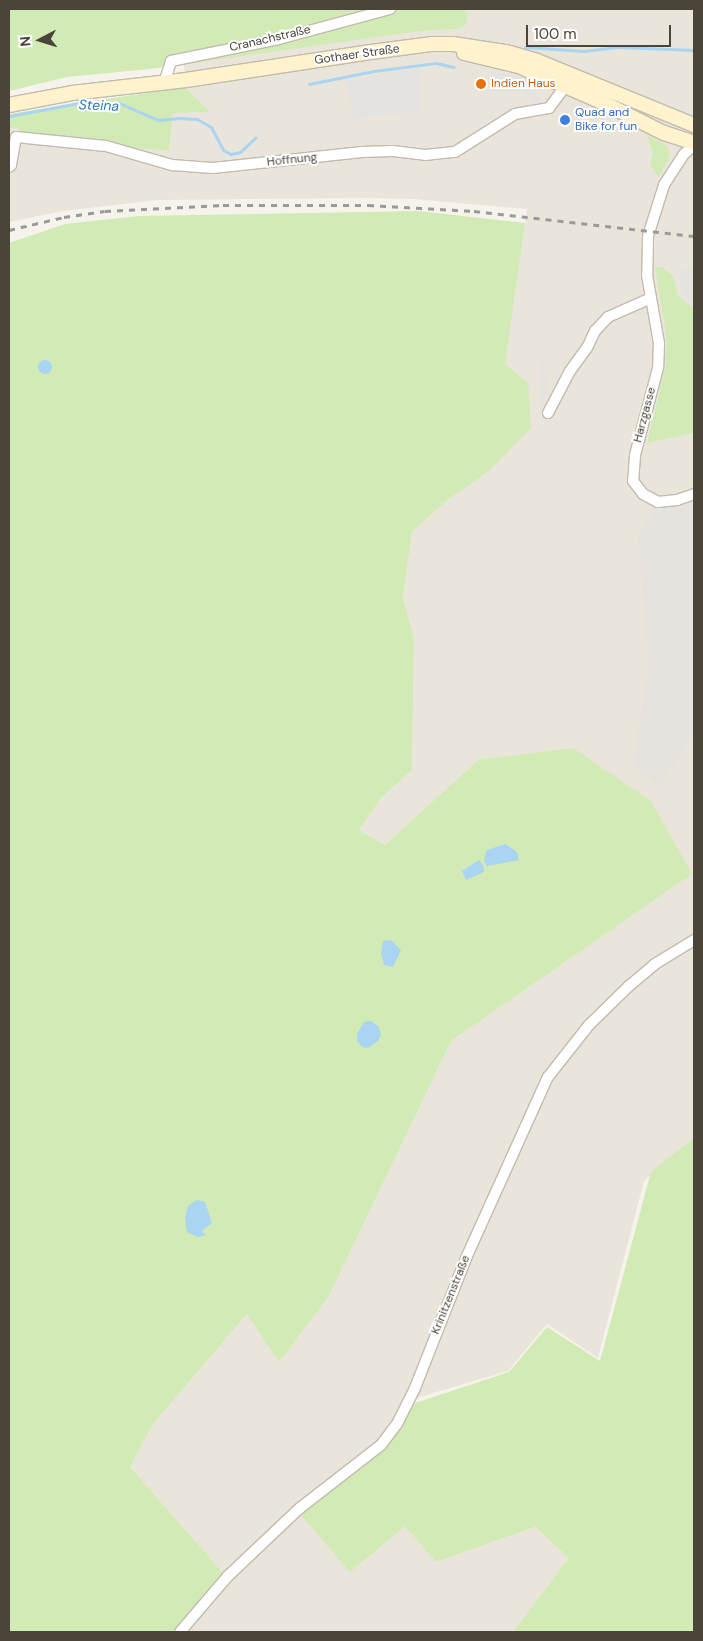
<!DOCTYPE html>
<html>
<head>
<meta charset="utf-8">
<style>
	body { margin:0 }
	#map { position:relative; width:703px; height:1641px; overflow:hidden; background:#f6f3ec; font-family:"DM Sans",sans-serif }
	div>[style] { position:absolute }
	.residential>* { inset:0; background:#eae5da }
	.industrial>* { inset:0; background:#e6e2dd }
	.green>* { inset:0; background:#d2eab5 }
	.parking>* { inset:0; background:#e5e3e0 }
	.water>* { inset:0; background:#a9d4f2 }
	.round { border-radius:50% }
	.stream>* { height:3px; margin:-1.5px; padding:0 1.5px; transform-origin:1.5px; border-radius:1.5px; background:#a9d4f2 }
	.roads { filter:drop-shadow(1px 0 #c2bbae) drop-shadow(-1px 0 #c2bbae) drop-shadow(0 1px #c2bbae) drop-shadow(0 -1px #c2bbae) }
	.minor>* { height:10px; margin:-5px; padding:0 5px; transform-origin:5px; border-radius:5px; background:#fff }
	.secondary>* { height:14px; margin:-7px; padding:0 7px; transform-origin:7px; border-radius:7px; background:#fff3cd }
	.rail>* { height:3px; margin-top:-1.5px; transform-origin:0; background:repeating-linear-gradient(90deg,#9a9a9a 0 6px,transparent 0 12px) }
	.dots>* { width:14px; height:14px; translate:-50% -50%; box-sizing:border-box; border:2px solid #fff; border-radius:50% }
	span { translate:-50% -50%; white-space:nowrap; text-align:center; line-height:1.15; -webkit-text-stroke:4px #fff; paint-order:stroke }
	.street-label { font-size:12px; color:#4b4439 }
	.food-label { font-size:12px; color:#c56008 }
	.left { translate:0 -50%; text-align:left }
	.shop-label { font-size:12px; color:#366cbe }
	.water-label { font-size:14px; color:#2e7ab2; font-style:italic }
	.frame { position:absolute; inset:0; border:10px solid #4b4439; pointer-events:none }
	.north { position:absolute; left:15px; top:15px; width:50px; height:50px; -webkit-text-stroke:4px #fff; paint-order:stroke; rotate:265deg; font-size:14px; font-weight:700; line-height:20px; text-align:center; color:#4b4439 }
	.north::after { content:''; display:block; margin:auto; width:18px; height:22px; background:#4b4439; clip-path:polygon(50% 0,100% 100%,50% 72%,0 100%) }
	.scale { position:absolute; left:526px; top:25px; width:145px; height:22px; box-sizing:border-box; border:2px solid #4b4439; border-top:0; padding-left:6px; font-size:15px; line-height:18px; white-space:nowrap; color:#4b4439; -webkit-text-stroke:4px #fff; paint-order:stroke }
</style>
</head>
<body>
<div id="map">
	<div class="residential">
		<i style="clip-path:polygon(464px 9px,694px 9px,694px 1139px,644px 1181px,598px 1358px,547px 1324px,508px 1371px,406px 1401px,379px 1441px,338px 1470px,295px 1508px,406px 1526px,436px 1562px,535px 1527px,569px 1558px,513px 1632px,173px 1632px,224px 1574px,130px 1467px,153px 1424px,248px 1313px,279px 1362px,329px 1296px,451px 1041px,692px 874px,478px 760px,385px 845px,359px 830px,382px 797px,412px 770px,414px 638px,403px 597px,412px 532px,449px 499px,488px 472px,527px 209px,414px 199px,366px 198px,157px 200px,63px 211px,9px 222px,9px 129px,16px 127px,93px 145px,169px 151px,173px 113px,209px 112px,185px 89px,184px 64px,421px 31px,459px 29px,468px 14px)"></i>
	</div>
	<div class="industrial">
		<i style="clip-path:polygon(694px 494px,694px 733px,658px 787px,633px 766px,649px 665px,638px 537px,658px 502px)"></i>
	</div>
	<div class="green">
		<i style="clip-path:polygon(30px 9px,464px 9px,468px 14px,466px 24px,459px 29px,421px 31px,150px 69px,67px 77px,9px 91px,9px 10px)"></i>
		<i style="clip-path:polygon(185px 87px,210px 112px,173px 113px,169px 151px,29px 139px,16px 127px,9px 129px,9px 114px)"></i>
		<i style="clip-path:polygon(647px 135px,666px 145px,670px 152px,668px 161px,658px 177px,650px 164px,653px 154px)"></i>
		<i style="clip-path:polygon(418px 211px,525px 223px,505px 364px,528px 383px,531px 428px,488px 472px,449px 499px,412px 532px,403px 597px,414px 638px,412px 770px,382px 797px,359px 830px,385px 845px,478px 760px,573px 748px,651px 801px,692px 874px,451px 1041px,329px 1296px,279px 1362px,247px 1314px,153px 1424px,130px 1467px,224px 1574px,173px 1632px,9px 1632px,9px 243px,65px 224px,139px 216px)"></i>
		<i style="clip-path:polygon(655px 267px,662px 267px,673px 276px,678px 296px,694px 309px,694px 433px,647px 443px,666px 365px,666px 334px)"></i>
		<i style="clip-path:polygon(694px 1138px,694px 1632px,513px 1632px,569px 1558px,535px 1527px,436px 1562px,405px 1526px,350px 1572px,300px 1514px,374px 1456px,412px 1404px,509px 1372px,547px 1327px,600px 1361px,651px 1172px)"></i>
	</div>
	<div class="parking">
		<i style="clip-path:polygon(420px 68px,419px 111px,354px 119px,346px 80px)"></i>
		<i style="clip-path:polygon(492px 71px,513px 74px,533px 86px,533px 91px,543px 100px,537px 104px,523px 92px,494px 92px)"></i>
		<i style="clip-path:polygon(679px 267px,694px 269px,694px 302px,690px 301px,683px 293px,678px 276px)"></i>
		<i style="clip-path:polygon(541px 360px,545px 364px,546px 402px,541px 409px)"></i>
	</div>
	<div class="water">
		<i class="round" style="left:38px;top:360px;width:14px;height:14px"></i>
		<i style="clip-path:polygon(505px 844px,517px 852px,519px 860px,487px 866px,484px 861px,487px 850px)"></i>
		<i style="clip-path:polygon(479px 860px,483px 865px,484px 872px,466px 880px,462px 871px)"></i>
		<i style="clip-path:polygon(391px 940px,401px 950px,393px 967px,384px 965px,381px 954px,383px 941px)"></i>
		<i style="clip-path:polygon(371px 1021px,379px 1027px,381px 1035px,378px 1041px,368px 1048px,362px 1047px,357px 1041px,357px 1034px,364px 1022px)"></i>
		<i style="clip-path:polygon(197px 1200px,205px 1202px,212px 1223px,202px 1231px,206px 1235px,198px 1237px,187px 1232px,185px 1218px,188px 1206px)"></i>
	</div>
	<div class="stream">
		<i style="left:525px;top:47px;width:59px;rotate:3.9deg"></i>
		<i style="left:584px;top:51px;width:33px;rotate:-7deg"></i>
		<i style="left:617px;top:47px;width:77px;rotate:2.2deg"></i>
		<i style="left:309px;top:84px;width:66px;rotate:-11.3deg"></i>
		<i style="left:374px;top:71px;width:63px;rotate:-7.4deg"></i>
		<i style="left:436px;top:63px;width:18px;rotate:13deg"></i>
		<i style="left:9px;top:116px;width:71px;rotate:-10.5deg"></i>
		<i style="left:79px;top:103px;width:40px"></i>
		<i style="left:119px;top:103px;width:43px;rotate:23.6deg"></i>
		<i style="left:158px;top:120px;width:22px;rotate:-5deg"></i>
		<i style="left:180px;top:118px;width:17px;rotate:3deg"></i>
		<i style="left:197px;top:119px;width:16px;rotate:30deg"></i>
		<i style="left:211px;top:127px;width:26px;rotate:62deg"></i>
		<i style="left:223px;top:150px;width:9px;rotate:27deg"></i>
		<i style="left:231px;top:154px;width:9px;rotate:-13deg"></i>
		<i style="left:240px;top:152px;width:21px;rotate:-43deg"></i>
	</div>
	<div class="roads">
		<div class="minor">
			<i style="left:164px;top:83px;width:23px;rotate:-72deg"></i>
			<i style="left:171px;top:61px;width:110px;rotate:-11.5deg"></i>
			<i style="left:279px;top:39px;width:115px;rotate:-15.1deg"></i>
			<i style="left:694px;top:145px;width:13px;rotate:138deg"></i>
			<i style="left:684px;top:154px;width:37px;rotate:123deg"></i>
			<i style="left:664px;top:185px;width:53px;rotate:107.4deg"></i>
			<i style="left:648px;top:236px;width:39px;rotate:91deg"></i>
			<i style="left:647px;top:275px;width:69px;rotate:80deg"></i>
			<i style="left:659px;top:343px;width:25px;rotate:92deg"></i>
			<i style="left:658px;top:368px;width:90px;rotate:104.8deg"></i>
			<i style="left:635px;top:455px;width:26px;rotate:94deg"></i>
			<i style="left:633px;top:481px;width:16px;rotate:52deg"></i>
			<i style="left:643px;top:494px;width:17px;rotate:28deg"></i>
			<i style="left:658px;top:502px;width:19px;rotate:-6deg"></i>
			<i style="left:677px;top:500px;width:18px;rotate:-19deg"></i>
			<i style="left:9px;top:167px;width:3px;rotate:-45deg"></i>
			<i style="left:11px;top:165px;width:28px;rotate:-80deg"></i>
			<i style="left:16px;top:137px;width:90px;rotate:5.7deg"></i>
			<i style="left:106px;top:146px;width:69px;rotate:16.1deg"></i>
			<i style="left:172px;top:165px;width:41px;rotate:4.2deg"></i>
			<i style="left:213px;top:168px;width:150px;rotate:-6.1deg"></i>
			<i style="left:362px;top:152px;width:31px;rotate:-2deg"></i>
			<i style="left:393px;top:151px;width:32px;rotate:7deg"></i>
			<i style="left:425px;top:155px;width:30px;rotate:-6deg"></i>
			<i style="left:455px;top:152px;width:71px;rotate:-32.3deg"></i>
			<i style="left:515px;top:114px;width:35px;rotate:-10deg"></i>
			<i style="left:549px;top:108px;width:31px;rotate:-53deg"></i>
			<i style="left:548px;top:413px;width:47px;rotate:-62.4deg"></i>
			<i style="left:570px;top:371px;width:29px;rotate:-54deg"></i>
			<i style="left:587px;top:348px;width:19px;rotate:-65deg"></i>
			<i style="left:595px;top:331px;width:19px;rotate:-47deg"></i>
			<i style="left:608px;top:317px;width:45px;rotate:-23.7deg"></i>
			<i style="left:180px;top:1632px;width:74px;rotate:-49.4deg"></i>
			<i style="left:228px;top:1576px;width:99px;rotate:-43.4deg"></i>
			<i style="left:300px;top:1508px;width:103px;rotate:-37.9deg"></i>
			<i style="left:381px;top:1445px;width:26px;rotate:-53deg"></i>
			<i style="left:397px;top:1424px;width:40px;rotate:-63.4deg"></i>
			<i style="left:415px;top:1388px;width:142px;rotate:-68.5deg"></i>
			<i style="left:467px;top:1256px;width:196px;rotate:-65.7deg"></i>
			<i style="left:548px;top:1077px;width:66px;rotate:-51.7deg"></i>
			<i style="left:589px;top:1025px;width:56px;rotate:-44.3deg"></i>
			<i style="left:629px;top:986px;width:34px;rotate:-40deg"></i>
			<i style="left:655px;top:964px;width:46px;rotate:-31.6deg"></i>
		</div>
		<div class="secondary">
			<i style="left:464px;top:53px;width:57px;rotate:13.3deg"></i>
			<i style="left:519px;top:66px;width:90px;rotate:23.4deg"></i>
			<i style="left:602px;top:102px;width:69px;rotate:26.6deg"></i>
			<i style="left:664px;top:133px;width:32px;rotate:18deg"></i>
			<i style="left:9px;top:105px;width:64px;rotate:-10.8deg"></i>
			<i style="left:72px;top:93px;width:115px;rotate:-6.5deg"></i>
			<i style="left:186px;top:80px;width:187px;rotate:-8.6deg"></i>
			<i style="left:371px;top:52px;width:62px;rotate:-7.5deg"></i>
			<i style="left:432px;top:44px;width:21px"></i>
			<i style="left:453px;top:44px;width:54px;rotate:8.6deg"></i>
			<i style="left:506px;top:52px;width:32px;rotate:16deg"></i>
			<i style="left:537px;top:61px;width:170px;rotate:22.2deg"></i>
		</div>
	</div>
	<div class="rail">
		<i style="left:9px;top:230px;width:57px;rotate:-13.3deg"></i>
		<i style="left:64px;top:217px;width:41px;rotate:-8.3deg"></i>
		<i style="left:105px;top:211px;width:118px;rotate:-2.9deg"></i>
		<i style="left:223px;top:205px;width:145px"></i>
		<i style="left:368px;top:205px;width:106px;rotate:3.2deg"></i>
		<i style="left:474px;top:211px;width:221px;rotate:6.5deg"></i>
	</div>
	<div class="dots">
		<i style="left:481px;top:84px;background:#e8710a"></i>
		<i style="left:565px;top:120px;background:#3f7fe0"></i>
	</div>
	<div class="street-label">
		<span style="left:270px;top:39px;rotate:-13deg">Cranachstraße</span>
		<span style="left:357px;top:55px;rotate:-8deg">Gothaer Straße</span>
		<span style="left:292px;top:160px;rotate:-6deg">Hoffnung</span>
		<span style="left:645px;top:415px;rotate:-75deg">Harzgasse</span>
		<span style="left:451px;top:1295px;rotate:-68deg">Krinitzenstraße</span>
	</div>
	<div class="food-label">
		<span class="left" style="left:491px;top:84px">Indien Haus</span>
	</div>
	<div class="shop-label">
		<span class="left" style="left:575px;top:120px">Quad and<br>Bike for fun</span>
	</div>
	<div class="water-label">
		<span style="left:99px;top:105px;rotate:2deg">Steina</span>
	</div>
	<div class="frame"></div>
	<div class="north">N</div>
	<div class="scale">100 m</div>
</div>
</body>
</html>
